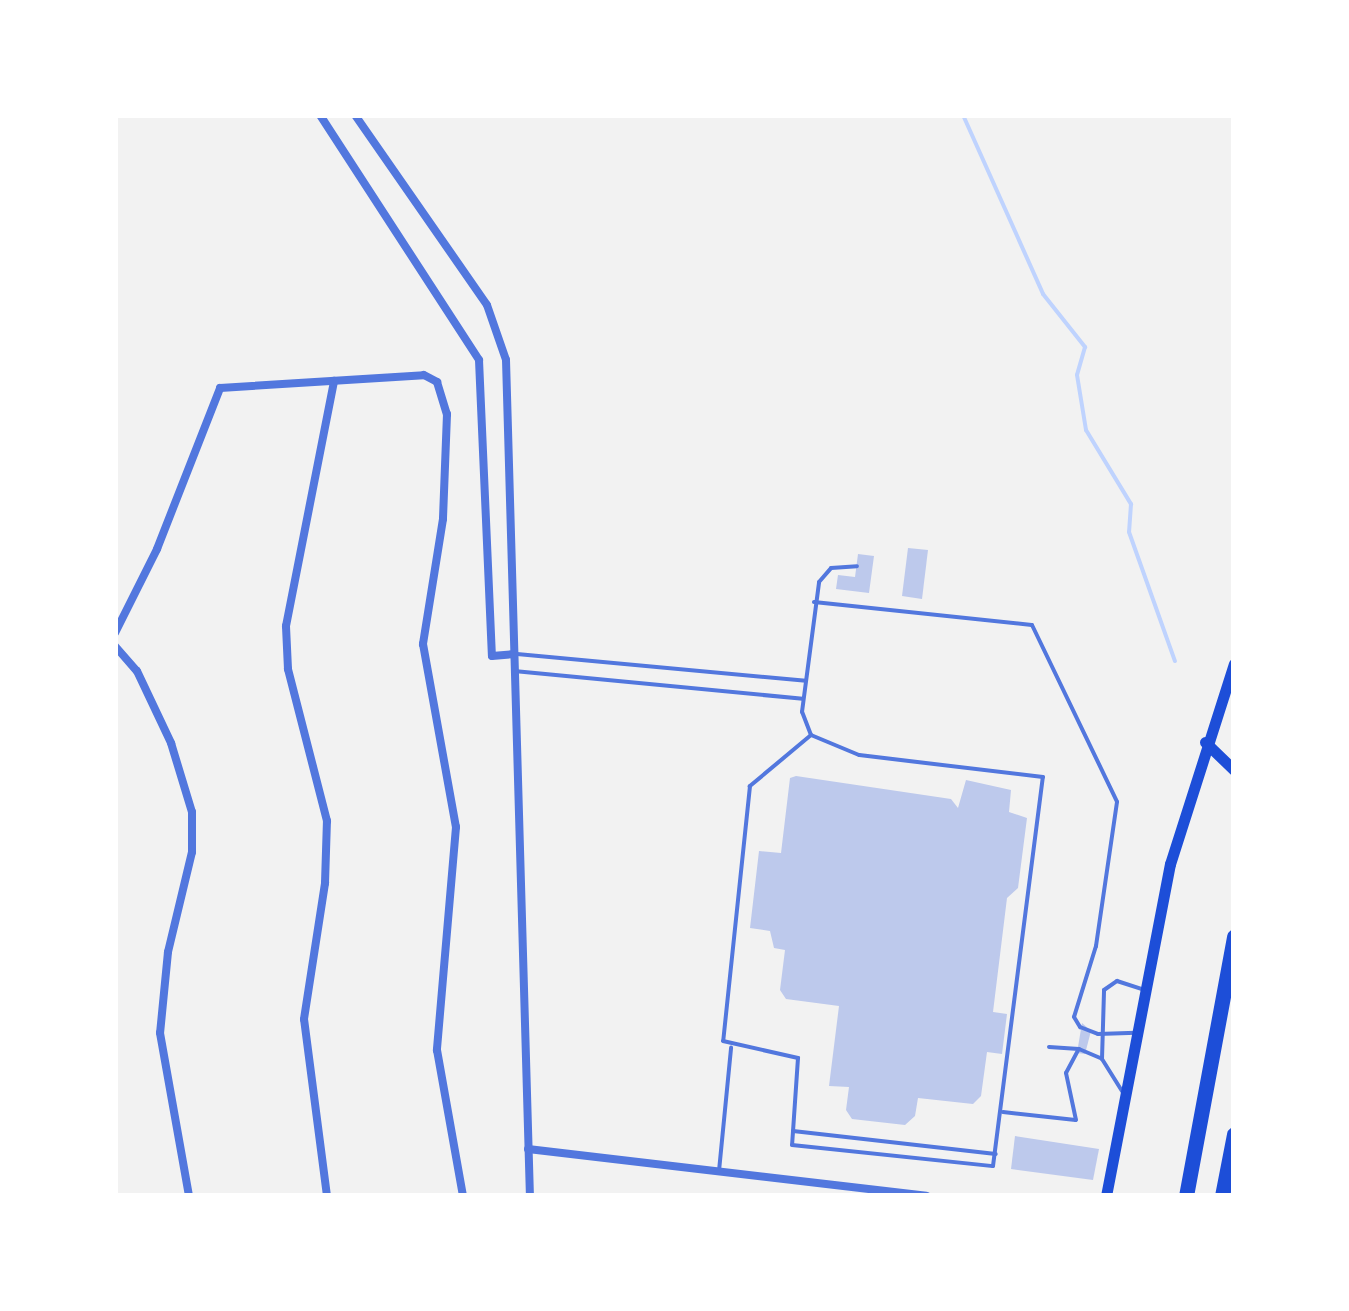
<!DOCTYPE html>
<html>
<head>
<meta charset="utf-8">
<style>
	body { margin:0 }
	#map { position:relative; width:1349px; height:1311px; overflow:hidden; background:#f2f2f2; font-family:"DM Sans",sans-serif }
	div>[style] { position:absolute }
	.stream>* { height:4px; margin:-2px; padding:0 2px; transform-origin:2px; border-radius:2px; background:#bfd3fe }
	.building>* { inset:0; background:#bdc9ec }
	.service>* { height:4px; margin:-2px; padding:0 2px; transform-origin:2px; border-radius:2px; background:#5277de }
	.minor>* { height:8px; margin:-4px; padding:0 4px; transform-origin:4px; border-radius:4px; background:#5277de }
	.secondary>* { height:11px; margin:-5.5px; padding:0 5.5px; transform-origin:5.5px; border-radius:5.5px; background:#1d4ed8 }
	.motorway>* { height:15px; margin:-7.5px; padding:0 7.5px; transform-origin:7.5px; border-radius:7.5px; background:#1d4ed8 }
	span { translate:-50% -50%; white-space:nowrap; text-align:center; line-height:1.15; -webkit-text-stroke:8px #fff; paint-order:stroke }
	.frame { position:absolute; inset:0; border:118px solid #fff; pointer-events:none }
</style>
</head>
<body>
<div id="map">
	<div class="stream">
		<i style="left:963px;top:115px;width:196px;rotate:65.9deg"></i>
		<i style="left:1043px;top:294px;width:68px;rotate:51.6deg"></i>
		<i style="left:1085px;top:347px;width:29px;rotate:106deg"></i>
		<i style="left:1077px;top:375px;width:56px;rotate:80.7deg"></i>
		<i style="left:1086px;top:430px;width:87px;rotate:58.7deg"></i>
		<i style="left:1131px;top:504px;width:28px;rotate:94deg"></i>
		<i style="left:1129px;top:532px;width:137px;rotate:70.4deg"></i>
	</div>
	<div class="building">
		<i style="clip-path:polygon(908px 548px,928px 550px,922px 599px,902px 596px)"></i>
		<i style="clip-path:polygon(858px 554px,874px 556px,869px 593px,836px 589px,838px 575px,855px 577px)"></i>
		<i style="clip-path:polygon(796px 776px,951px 799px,958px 808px,966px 780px,1011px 790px,1009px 812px,1027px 818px,1018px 888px,1007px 898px,993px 1012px,1007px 1014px,1002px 1054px,987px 1052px,981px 1096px,973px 1104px,918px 1098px,915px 1116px,905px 1125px,852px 1119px,846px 1110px,849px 1087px,829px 1086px,839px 1006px,786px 999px,780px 990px,785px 950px,774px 948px,770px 931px,750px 928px,759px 851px,781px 853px,790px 778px)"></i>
		<i style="clip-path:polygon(1082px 1023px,1091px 1031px,1085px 1054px,1077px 1053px)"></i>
		<i style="clip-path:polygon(1015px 1136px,1099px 1149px,1093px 1180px,1011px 1169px)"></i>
	</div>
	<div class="service">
		<i style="left:814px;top:602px;width:219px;rotate:6deg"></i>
		<i style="left:1032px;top:625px;width:196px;rotate:64.3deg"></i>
		<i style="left:1117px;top:802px;width:146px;rotate:98.3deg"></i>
		<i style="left:1096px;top:946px;width:74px;rotate:107.2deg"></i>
		<i style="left:1074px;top:1017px;width:12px;rotate:59deg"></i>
		<i style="left:1080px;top:1027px;width:19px;rotate:21deg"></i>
		<i style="left:1098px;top:1034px;width:38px;rotate:-2deg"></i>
		<i style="left:517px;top:654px;width:290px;rotate:5.3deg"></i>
		<i style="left:514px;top:671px;width:290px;rotate:5.5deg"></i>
		<i style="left:811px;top:735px;width:80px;rotate:140.1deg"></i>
		<i style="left:750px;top:786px;width:256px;rotate:96deg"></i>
		<i style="left:723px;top:1041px;width:77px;rotate:12.8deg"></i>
		<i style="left:798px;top:1058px;width:87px;rotate:93.9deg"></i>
		<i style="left:792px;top:1145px;width:202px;rotate:6deg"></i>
		<i style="left:993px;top:1166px;width:392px;rotate:-82.7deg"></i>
		<i style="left:1043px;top:777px;width:185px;rotate:-173.2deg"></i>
		<i style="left:859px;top:755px;width:52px;rotate:-157.4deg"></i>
		<i style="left:811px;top:735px;width:25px;rotate:-111deg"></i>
		<i style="left:802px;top:712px;width:131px;rotate:-82.5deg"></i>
		<i style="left:819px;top:582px;width:18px;rotate:-49deg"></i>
		<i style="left:831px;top:568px;width:26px;rotate:-4deg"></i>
		<i style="left:1049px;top:1047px;width:30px;rotate:4deg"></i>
		<i style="left:1102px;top:1059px;width:69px;rotate:-88.3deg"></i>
		<i style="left:1104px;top:990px;width:16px;rotate:-35deg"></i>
		<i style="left:1117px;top:981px;width:28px;rotate:18deg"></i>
		<i style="left:1003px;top:1112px;width:73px;rotate:6.3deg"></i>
		<i style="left:1076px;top:1120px;width:48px;rotate:-102deg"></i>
		<i style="left:1066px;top:1073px;width:27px;rotate:-62deg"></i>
		<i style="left:1079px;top:1049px;width:25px;rotate:23deg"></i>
		<i style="left:1102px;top:1059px;width:38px;rotate:58deg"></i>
		<i style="left:793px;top:1131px;width:204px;rotate:6.5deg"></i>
		<i style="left:719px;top:1171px;width:124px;rotate:-84.4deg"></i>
	</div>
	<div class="minor">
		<i style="left:320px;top:115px;width:292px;rotate:57deg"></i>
		<i style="left:479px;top:360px;width:296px;rotate:87.5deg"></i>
		<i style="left:492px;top:656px;width:21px;rotate:-5deg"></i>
		<i style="left:355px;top:115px;width:231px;rotate:55.2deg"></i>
		<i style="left:487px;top:305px;width:58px;rotate:70.9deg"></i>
		<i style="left:506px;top:360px;width:836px;rotate:88.36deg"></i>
		<i style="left:115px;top:633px;width:94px;rotate:-63.4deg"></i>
		<i style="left:157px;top:549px;width:173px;rotate:-68.6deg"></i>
		<i style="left:220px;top:388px;width:204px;rotate:-3.6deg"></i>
		<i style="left:424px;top:375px;width:15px;rotate:28deg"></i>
		<i style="left:437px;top:382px;width:34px;rotate:73deg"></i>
		<i style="left:447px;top:414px;width:105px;rotate:92.2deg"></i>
		<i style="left:443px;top:519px;width:127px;rotate:99.1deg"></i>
		<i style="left:423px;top:644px;width:186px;rotate:79.8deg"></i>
		<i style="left:456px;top:827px;width:224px;rotate:94.9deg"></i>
		<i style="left:437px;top:1050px;width:148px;rotate:79.9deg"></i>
		<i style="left:115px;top:646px;width:33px;rotate:49deg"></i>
		<i style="left:137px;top:671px;width:80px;rotate:64.7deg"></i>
		<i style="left:171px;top:743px;width:72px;rotate:73.1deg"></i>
		<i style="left:192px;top:812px;width:40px;rotate:90deg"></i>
		<i style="left:192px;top:852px;width:103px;rotate:103.5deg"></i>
		<i style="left:168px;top:952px;width:81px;rotate:95.6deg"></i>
		<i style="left:160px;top:1033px;width:166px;rotate:79.9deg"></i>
		<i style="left:528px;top:1149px;width:401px;rotate:6.7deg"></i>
		<i style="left:327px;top:1196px;width:178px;rotate:-97.4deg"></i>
		<i style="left:304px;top:1019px;width:138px;rotate:-81.2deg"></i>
		<i style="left:325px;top:883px;width:62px;rotate:-88.2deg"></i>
		<i style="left:327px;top:821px;width:157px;rotate:-104.4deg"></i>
		<i style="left:288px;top:669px;width:43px;rotate:-92.7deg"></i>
		<i style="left:286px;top:626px;width:250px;rotate:-78.9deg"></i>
	</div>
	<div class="secondary">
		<i style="left:1205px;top:742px;width:40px;rotate:44deg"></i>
		<i style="left:1106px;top:1196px;width:338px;rotate:-79.1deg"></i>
		<i style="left:1170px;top:864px;width:210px;rotate:-72.3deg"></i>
	</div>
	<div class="motorway">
		<i style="left:1186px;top:1196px;width:264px;rotate:-79.5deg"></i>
		<i style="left:1222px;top:1196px;width:63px;rotate:-79deg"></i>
	</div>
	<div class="frame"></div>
</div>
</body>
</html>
